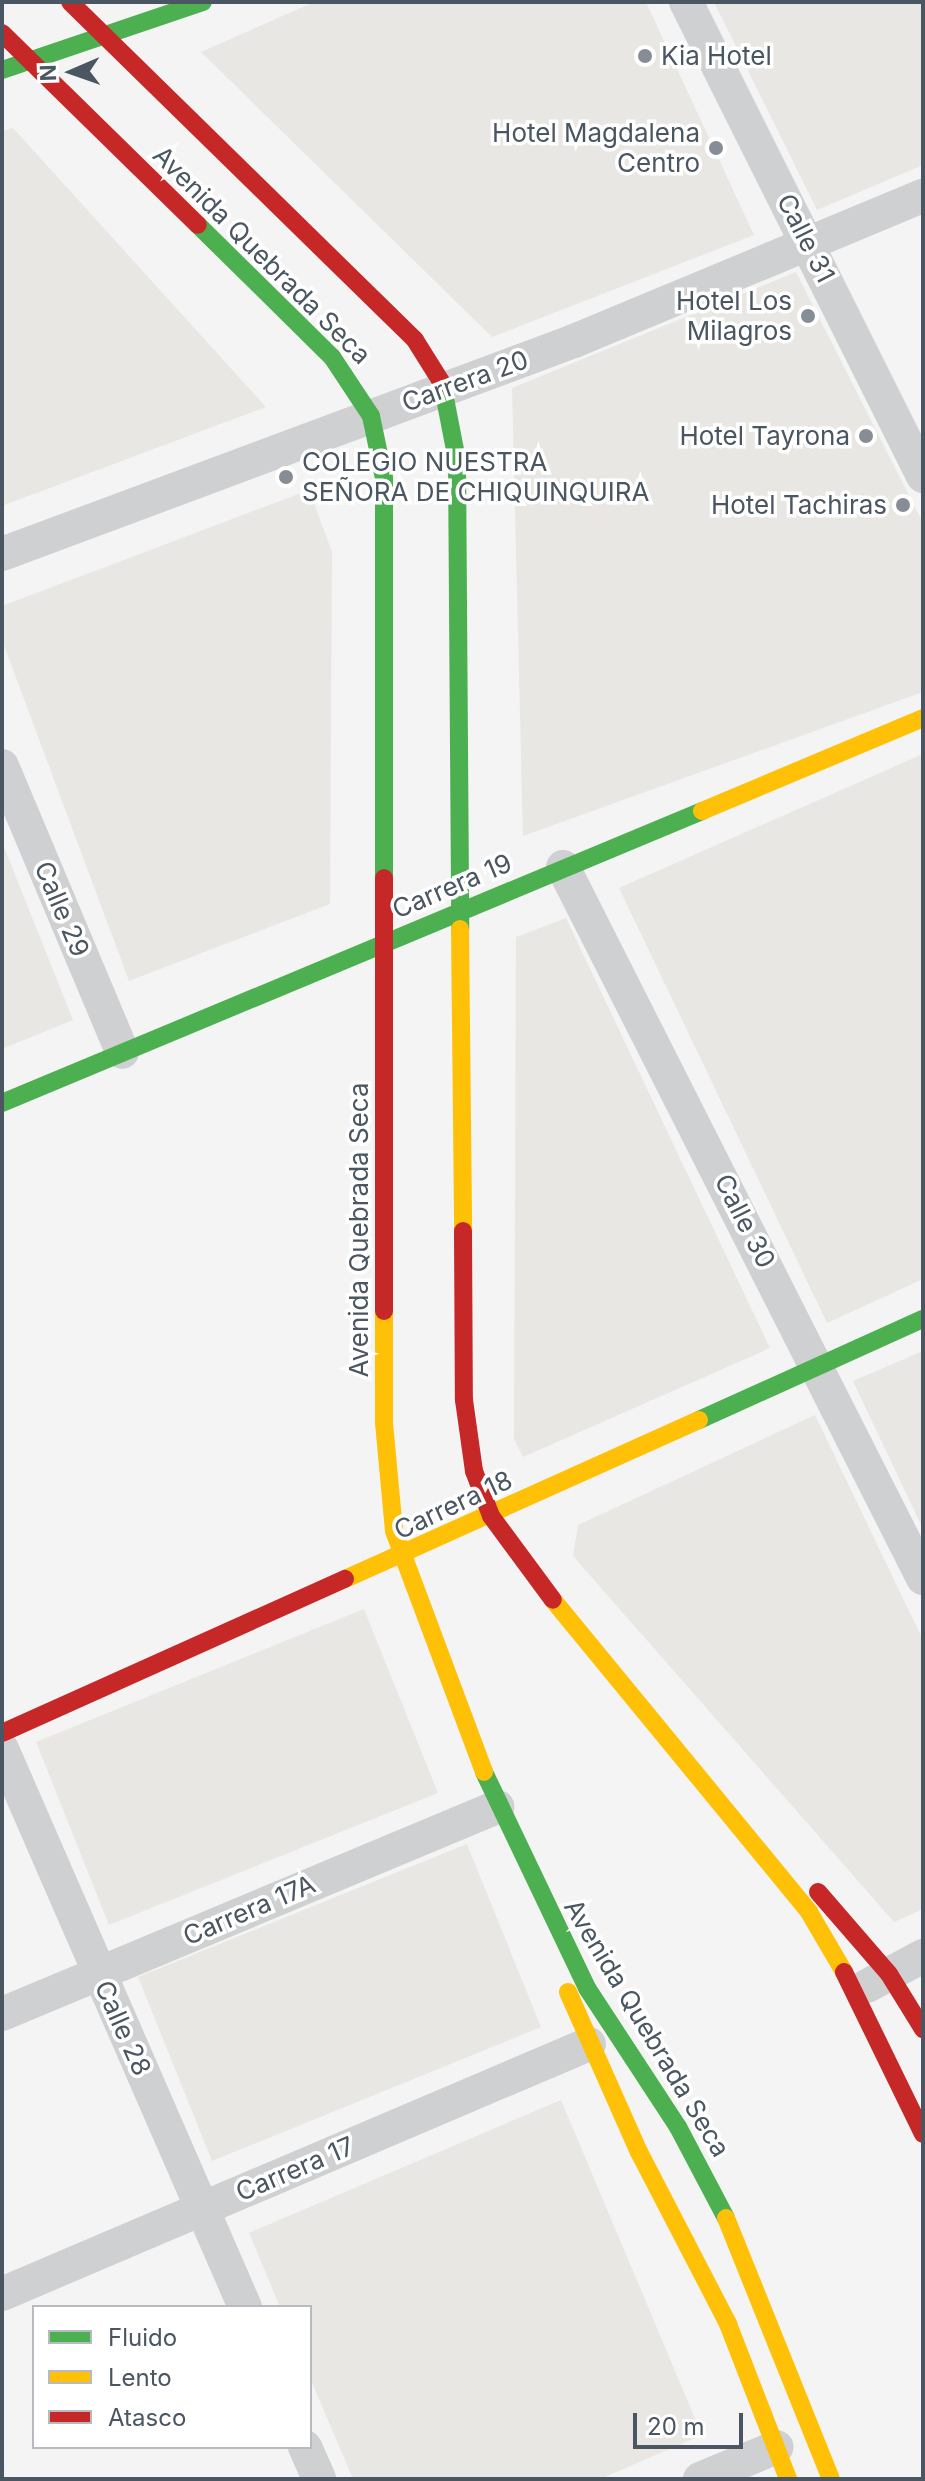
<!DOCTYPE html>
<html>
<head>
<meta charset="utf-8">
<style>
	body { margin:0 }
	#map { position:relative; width:925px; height:2481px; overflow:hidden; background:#f4f4f4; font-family:Inter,sans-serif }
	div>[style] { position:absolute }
	.commercial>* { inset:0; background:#e8e7e3 }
	.street>* { height:34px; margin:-17px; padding:0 17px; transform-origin:17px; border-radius:17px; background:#ced0d2 }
	.fast>* { height:18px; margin:-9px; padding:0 9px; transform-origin:9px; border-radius:9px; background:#4caf50 }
	.slow>* { height:18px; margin:-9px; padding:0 9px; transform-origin:9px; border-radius:9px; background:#ffc107 }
	.jam>* { height:18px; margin:-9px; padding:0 9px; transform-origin:9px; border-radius:9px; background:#c62828 }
	.dots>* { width:22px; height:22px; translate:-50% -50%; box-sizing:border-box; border:4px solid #fff; border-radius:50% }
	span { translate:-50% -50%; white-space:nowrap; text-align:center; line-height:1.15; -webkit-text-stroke:7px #fff; paint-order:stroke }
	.poi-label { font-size:26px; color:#4a5661 }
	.left { translate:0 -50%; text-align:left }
	.right { translate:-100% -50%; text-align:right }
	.street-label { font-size:26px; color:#4a5661 }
	.frame { position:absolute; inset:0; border:4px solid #4a5661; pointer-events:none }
	.legend { position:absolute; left:32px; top:2305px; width:280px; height:144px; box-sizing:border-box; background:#fff; border:2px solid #b7bbc0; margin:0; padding:10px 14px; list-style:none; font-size:24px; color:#4a5661 }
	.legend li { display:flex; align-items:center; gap:16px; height:40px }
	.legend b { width:40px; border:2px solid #b7bbc0 }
	.north { position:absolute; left:32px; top:32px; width:80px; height:80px; -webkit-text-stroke:6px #fff; paint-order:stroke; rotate:268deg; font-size:22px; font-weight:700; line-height:32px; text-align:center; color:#4a5661 }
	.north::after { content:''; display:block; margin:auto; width:28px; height:36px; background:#4a5661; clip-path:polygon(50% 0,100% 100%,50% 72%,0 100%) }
	.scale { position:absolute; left:633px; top:2413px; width:110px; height:36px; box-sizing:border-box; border:4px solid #4a5661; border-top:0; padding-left:10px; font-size:24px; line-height:28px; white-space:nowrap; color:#4a5661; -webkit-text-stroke:6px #fff; paint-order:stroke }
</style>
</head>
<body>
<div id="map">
	<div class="commercial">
		<i style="clip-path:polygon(314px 2px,646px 2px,754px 235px,492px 337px,201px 52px)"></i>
		<i style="clip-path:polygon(714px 2px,923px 2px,923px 165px,817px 210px)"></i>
		<i style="clip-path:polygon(13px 128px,266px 407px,2px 506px,2px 131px)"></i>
		<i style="clip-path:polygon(796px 272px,923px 523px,923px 692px,523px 836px,512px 388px)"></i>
		<i style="clip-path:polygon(309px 490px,332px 552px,330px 904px,129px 981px,2px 640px,2px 606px)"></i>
		<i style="clip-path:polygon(923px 754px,923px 1279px,827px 1323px,619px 888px)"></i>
		<i style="clip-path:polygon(2px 842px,73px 1020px,2px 1049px)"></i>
		<i style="clip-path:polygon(566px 918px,770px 1348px,523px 1457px,514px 1439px,516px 937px)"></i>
		<i style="clip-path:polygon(923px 1351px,923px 1529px,853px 1381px)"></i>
		<i style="clip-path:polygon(815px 1415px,923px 1640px,923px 1909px,894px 1922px,573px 1556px,578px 1525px)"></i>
		<i style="clip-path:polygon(364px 1609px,438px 1793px,109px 1925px,36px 1742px)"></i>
		<i style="clip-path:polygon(467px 1844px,541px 2027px,212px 2161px,138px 1977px)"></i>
		<i style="clip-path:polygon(561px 2100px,702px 2435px,600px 2479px,353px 2479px,310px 2378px,310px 2307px,280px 2307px,249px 2233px)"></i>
	</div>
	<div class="street">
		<i style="left:686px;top:2px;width:530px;rotate:63.43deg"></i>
		<i style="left:2px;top:554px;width:610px;rotate:-20.42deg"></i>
		<i style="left:574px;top:341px;width:378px;rotate:-22.6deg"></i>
		<i style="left:2px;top:766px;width:310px;rotate:67.2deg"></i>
		<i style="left:563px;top:867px;width:797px;rotate:63.15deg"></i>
		<i style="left:2px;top:1749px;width:609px;rotate:66.47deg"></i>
		<i style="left:867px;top:1986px;width:64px;rotate:-28.2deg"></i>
		<i style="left:2px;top:2014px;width:537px;rotate:-22.69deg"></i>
		<i style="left:2px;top:2294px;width:638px;rotate:-23.07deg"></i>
		<i style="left:305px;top:2447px;width:35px;rotate:66deg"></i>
		<i style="left:700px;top:2479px;width:83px;rotate:-22.6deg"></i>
	</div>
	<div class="fast">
		<i style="left:2px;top:70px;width:212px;rotate:-18.7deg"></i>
		<i style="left:198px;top:225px;width:188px;rotate:44.6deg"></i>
		<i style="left:332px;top:357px;width:71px;rotate:56.5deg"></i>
		<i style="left:371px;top:416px;width:63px;rotate:78.2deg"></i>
		<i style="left:384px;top:478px;width:400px;rotate:90deg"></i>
		<i style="left:442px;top:383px;width:78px;rotate:79deg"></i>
		<i style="left:457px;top:460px;width:469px;rotate:89.6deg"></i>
		<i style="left:2px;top:1103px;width:758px;rotate:-22.64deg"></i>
		<i style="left:699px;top:1420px;width:246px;rotate:-24.3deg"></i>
		<i style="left:484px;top:1772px;width:239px;rotate:64.5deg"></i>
		<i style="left:587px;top:1988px;width:166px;rotate:56.8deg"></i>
		<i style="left:678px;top:2127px;width:103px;rotate:62.2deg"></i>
	</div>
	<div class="slow">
		<i style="left:702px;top:811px;width:240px;rotate:-22.8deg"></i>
		<i style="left:460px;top:929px;width:302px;rotate:89.4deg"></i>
		<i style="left:384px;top:1311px;width:112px;rotate:90deg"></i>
		<i style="left:384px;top:1423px;width:108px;rotate:84.7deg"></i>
		<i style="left:394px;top:1531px;width:257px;rotate:69.5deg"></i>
		<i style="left:345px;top:1579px;width:388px;rotate:-24.2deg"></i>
		<i style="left:553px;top:1600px;width:404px;rotate:50.6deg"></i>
		<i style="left:809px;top:1912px;width:69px;rotate:59.7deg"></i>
		<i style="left:568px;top:1992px;width:175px;rotate:66.1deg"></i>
		<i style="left:639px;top:2152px;width:194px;rotate:62.6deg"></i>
		<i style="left:728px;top:2324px;width:166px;rotate:68.8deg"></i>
		<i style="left:726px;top:2218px;width:281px;rotate:68.1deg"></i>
	</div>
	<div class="jam">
		<i style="left:70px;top:2px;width:483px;rotate:44.4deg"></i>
		<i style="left:415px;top:340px;width:51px;rotate:57.9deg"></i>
		<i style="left:2px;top:33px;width:274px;rotate:44.4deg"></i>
		<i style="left:384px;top:878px;width:433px;rotate:90deg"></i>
		<i style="left:463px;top:1231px;width:169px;rotate:89.7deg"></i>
		<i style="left:464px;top:1400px;width:72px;rotate:82deg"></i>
		<i style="left:474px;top:1471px;width:48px;rotate:69.3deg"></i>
		<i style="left:491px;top:1516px;width:104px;rotate:53.6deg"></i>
		<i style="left:2px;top:1733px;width:376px;rotate:-24.2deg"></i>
		<i style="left:818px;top:1892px;width:108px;rotate:49.1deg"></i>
		<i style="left:889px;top:1974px;width:65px;rotate:58.3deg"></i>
		<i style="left:844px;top:1972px;width:180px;rotate:64deg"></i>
	</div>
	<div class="dots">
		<i style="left:645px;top:56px;background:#868d94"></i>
		<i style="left:716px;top:148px;background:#868d94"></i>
		<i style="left:808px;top:316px;background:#868d94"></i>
		<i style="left:866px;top:436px;background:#868d94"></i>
		<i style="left:286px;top:477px;background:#868d94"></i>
		<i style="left:903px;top:505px;background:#868d94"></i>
	</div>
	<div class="poi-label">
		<span class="left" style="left:661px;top:56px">Kia Hotel</span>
		<span class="right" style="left:700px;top:148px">Hotel Magdalena<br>Centro</span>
		<span class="right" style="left:792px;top:316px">Hotel Los<br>Milagros</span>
		<span class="right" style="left:850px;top:436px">Hotel Tayrona</span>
		<span class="left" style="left:302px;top:477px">COLEGIO NUESTRA<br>SEÑORA DE CHIQUINQUIRA</span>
		<span class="right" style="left:887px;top:505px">Hotel Tachiras</span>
	</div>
	<div class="street-label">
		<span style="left:806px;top:238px;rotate:63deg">Calle 31</span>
		<span style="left:262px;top:255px;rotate:45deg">Avenida Quebrada Seca</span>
		<span style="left:465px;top:381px;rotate:-20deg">Carrera 20</span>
		<span style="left:452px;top:886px;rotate:-23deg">Carrera 19</span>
		<span style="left:62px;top:909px;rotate:67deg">Calle 29</span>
		<span style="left:745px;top:1221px;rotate:63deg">Calle 30</span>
		<span style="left:359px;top:1230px;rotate:-90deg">Avenida Quebrada Seca</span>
		<span style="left:453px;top:1505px;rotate:-25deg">Carrera 18</span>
		<span style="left:249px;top:1910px;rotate:-23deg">Carrera 17A</span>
		<span style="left:123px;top:2028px;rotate:66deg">Calle 28</span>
		<span style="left:647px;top:2028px;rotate:59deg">Avenida Quebrada Seca</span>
		<span style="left:295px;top:2169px;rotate:-23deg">Carrera 17</span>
	</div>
	<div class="frame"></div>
	<ul class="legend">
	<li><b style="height:10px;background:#4caf50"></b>Fluido</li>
	<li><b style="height:10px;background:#ffc107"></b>Lento</li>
	<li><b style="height:10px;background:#c62828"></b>Atasco</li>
	</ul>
	<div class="north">N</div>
	<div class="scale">20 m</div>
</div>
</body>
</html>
